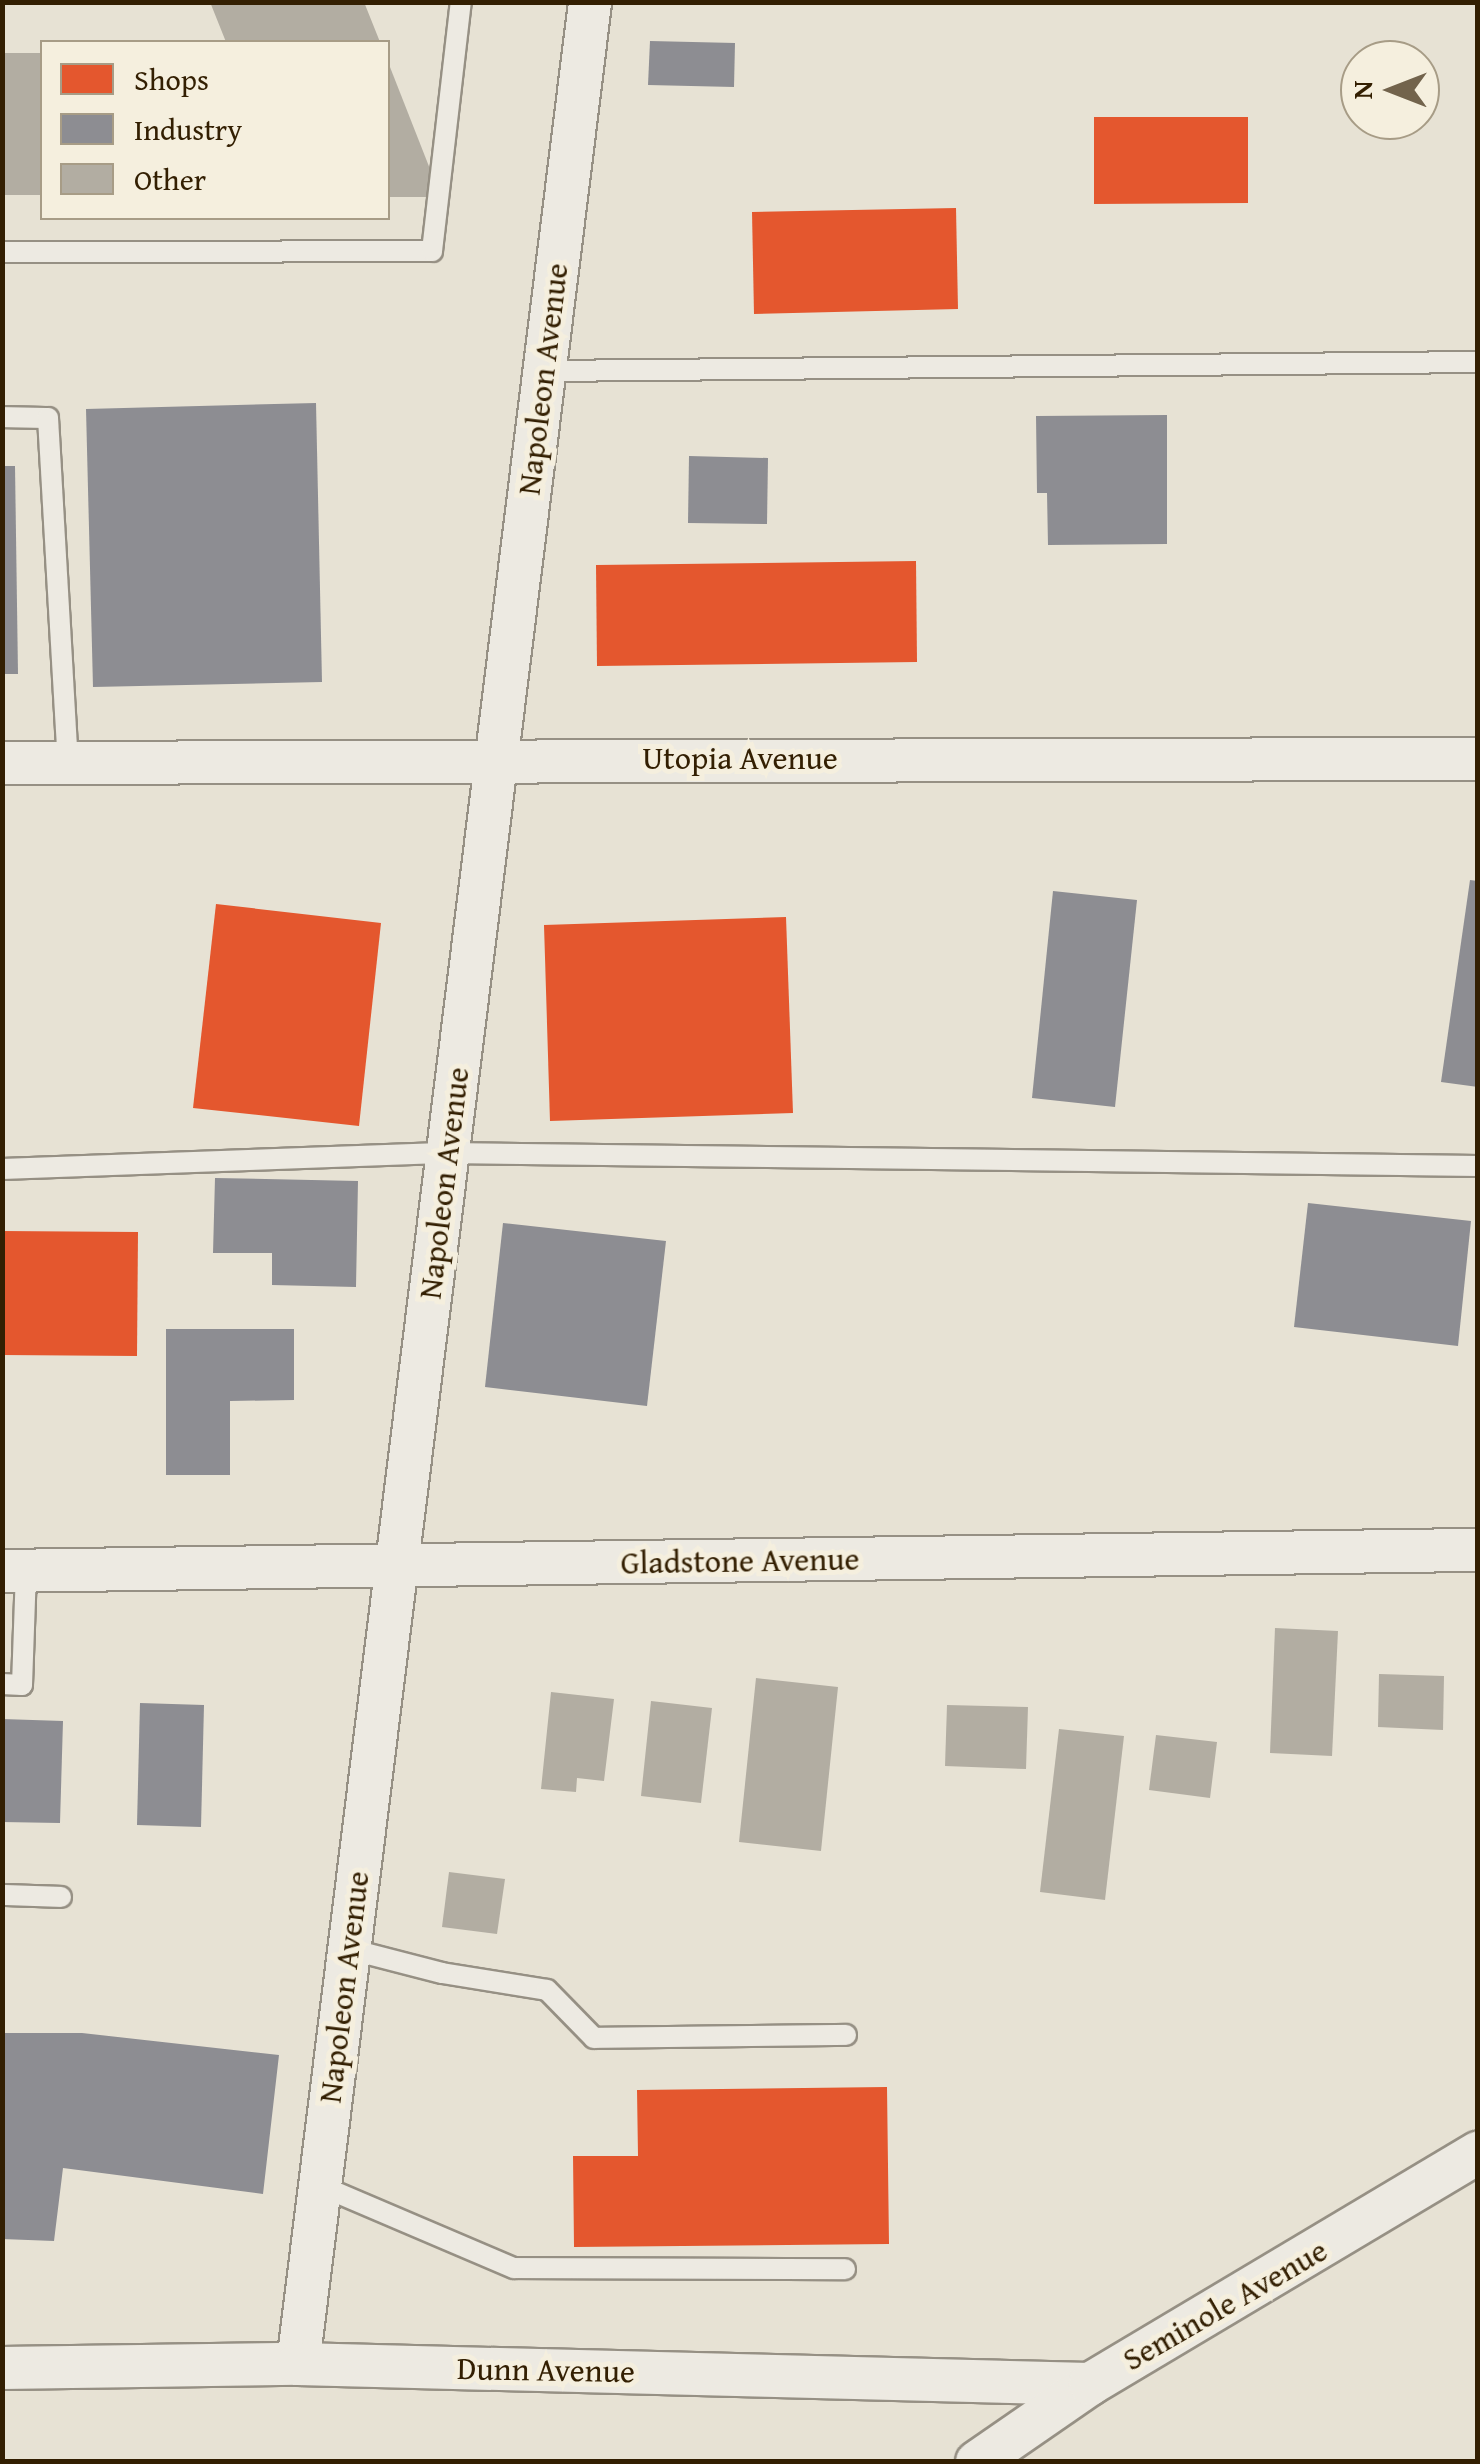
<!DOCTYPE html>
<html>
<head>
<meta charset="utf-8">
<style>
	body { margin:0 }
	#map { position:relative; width:1480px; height:2464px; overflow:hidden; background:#e7e2d4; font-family:"Gentium Book Plus",serif }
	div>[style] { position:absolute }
	.shops>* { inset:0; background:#e4572e }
	.industry>* { inset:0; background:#8d8d92 }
	.building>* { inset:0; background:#b2ada2 }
	.roads { filter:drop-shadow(2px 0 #969084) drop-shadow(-2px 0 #969084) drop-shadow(0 2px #969084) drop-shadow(0 -2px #969084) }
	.service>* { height:20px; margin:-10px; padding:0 10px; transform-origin:10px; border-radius:10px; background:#edeae2 }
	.minor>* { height:42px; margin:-21px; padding:0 21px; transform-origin:21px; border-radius:21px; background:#edeae2 }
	span { translate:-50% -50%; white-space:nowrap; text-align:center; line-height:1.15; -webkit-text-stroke:10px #f5efde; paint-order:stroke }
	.street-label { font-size:32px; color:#331f02 }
	.frame { position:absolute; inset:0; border:5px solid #331f02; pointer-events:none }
	.legend { position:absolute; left:40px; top:40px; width:350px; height:180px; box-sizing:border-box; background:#f5efde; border:2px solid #a79c86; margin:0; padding:12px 18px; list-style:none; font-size:30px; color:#331f02 }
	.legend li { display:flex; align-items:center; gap:20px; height:50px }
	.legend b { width:50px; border:2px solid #a79c86 }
	.north { position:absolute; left:1340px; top:40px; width:100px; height:100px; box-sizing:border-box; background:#f5efde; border:2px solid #a79c86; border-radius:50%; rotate:270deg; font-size:28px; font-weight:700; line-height:40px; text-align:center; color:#331f02 }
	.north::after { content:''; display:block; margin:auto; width:35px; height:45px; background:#72634c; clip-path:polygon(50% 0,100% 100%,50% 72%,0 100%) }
</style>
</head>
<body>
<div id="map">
	<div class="shops">
		<i style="clip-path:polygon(1094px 117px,1248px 117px,1248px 203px,1094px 204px)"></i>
		<i style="clip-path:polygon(956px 208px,958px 309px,754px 314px,752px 212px)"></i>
		<i style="clip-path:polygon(916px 561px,917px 662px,597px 666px,596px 565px)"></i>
		<i style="clip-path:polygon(216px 904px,381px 923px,359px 1126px,193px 1108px)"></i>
		<i style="clip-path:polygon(786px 917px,793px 1113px,550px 1121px,544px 925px)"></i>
		<i style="clip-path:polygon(2px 1231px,138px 1232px,137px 1356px,2px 1355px)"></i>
		<i style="clip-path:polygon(887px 2087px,889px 2244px,574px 2247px,573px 2156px,638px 2156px,637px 2090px)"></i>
	</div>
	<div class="industry">
		<i style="clip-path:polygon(650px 41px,735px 43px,734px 87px,648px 85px)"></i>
		<i style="clip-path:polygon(316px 403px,322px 682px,93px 687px,86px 409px)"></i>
		<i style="clip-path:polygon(1167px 415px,1167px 544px,1048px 545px,1047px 493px,1037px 493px,1036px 416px)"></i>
		<i style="clip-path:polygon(689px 456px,768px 458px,767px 524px,688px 523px)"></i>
		<i style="clip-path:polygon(2px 466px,15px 466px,18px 674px,2px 674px)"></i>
		<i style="clip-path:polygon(1470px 880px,1478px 881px,1478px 1087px,1441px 1082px)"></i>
		<i style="clip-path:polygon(1053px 891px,1137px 900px,1115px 1107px,1032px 1098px)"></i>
		<i style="clip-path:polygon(215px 1178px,358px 1181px,356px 1287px,272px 1285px,272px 1253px,213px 1253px)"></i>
		<i style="clip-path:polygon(1308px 1203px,1471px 1221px,1458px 1346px,1294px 1327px)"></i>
		<i style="clip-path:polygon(503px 1223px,666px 1241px,647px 1406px,485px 1387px)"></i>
		<i style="clip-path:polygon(166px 1329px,294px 1329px,294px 1400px,230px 1401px,230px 1475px,166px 1475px)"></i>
		<i style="clip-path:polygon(140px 1703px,204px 1705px,201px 1827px,137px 1825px)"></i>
		<i style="clip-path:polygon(2px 1719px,63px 1721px,60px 1823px,2px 1822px)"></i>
		<i style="clip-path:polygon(2px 2033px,82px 2033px,279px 2055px,263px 2194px,63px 2168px,54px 2241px,2px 2239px)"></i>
	</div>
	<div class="building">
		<i style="clip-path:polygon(210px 2px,364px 2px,380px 42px,226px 42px)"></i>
		<i style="clip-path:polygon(2px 53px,42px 53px,42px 195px,2px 195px)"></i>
		<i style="clip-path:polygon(388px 62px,441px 197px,388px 197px)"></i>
		<i style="clip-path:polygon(1275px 1628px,1338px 1631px,1332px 1756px,1270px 1753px)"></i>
		<i style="clip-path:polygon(1379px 1674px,1444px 1676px,1443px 1730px,1378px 1727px)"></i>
		<i style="clip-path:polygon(756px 1678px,838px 1687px,821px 1851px,739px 1842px)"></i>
		<i style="clip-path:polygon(551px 1692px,614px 1699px,604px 1781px,577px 1778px,576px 1792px,541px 1789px)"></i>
		<i style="clip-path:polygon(651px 1701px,712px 1708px,701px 1803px,641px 1796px)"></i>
		<i style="clip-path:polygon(947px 1705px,1028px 1707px,1026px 1769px,945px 1766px)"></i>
		<i style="clip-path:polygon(1059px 1729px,1124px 1736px,1105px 1900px,1040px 1892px)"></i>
		<i style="clip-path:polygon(1156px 1735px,1217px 1742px,1210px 1798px,1149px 1790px)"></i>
		<i style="clip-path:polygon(449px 1872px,505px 1879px,497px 1934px,442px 1927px)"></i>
	</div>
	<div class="roads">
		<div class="service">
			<i style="left:2px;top:252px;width:430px;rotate:-0.1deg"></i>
			<i style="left:432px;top:251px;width:251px;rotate:-83.4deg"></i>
			<i style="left:544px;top:371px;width:934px;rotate:-0.55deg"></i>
			<i style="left:2px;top:417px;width:46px;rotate:1.2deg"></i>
			<i style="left:48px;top:418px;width:345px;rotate:86.7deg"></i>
			<i style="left:2px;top:1169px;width:446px;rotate:-2.1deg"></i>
			<i style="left:448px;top:1153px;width:1030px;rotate:0.72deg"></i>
			<i style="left:2px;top:1684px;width:20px;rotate:3deg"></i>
			<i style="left:22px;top:1685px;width:114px;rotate:-88deg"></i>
			<i style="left:2px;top:1895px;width:59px;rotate:1.9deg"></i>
			<i style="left:349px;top:1949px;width:96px;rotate:14.5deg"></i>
			<i style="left:442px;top:1973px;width:106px;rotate:9.2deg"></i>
			<i style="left:547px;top:1990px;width:67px;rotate:45.6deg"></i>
			<i style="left:594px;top:2038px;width:252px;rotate:-0.7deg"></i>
			<i style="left:319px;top:2185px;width:212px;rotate:23.1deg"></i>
			<i style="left:514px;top:2268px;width:331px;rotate:0.2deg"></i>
		</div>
		<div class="minor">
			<i style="left:2px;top:763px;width:1476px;rotate:-0.16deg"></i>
			<i style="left:2px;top:1571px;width:1476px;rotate:-0.82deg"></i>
			<i style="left:298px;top:2364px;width:2380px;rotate:-82.95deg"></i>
			<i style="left:2px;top:2368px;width:296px;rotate:-0.8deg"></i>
			<i style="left:298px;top:2364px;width:792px;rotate:1.45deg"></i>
			<i style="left:977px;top:2462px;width:137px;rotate:-34.6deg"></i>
			<i style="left:1090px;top:2384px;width:452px;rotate:-30.8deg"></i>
		</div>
	</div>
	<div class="street-label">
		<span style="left:543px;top:379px;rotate:-83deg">Napoleon Avenue</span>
		<span style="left:740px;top:758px">Utopia Avenue</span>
		<span style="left:444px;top:1183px;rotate:-83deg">Napoleon Avenue</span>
		<span style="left:740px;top:1561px;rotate:-1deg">Gladstone Avenue</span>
		<span style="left:344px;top:1987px;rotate:-83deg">Napoleon Avenue</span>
		<span style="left:1225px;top:2305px;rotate:-30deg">Seminole Avenue</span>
		<span style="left:546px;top:2370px;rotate:1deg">Dunn Avenue</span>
	</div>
	<div class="frame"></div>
	<ul class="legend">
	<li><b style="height:28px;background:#e4572e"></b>Shops</li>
	<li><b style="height:28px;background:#8d8d92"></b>Industry</li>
	<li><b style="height:28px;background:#b2ada2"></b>Other</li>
	</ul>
	<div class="north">N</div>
</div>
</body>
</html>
